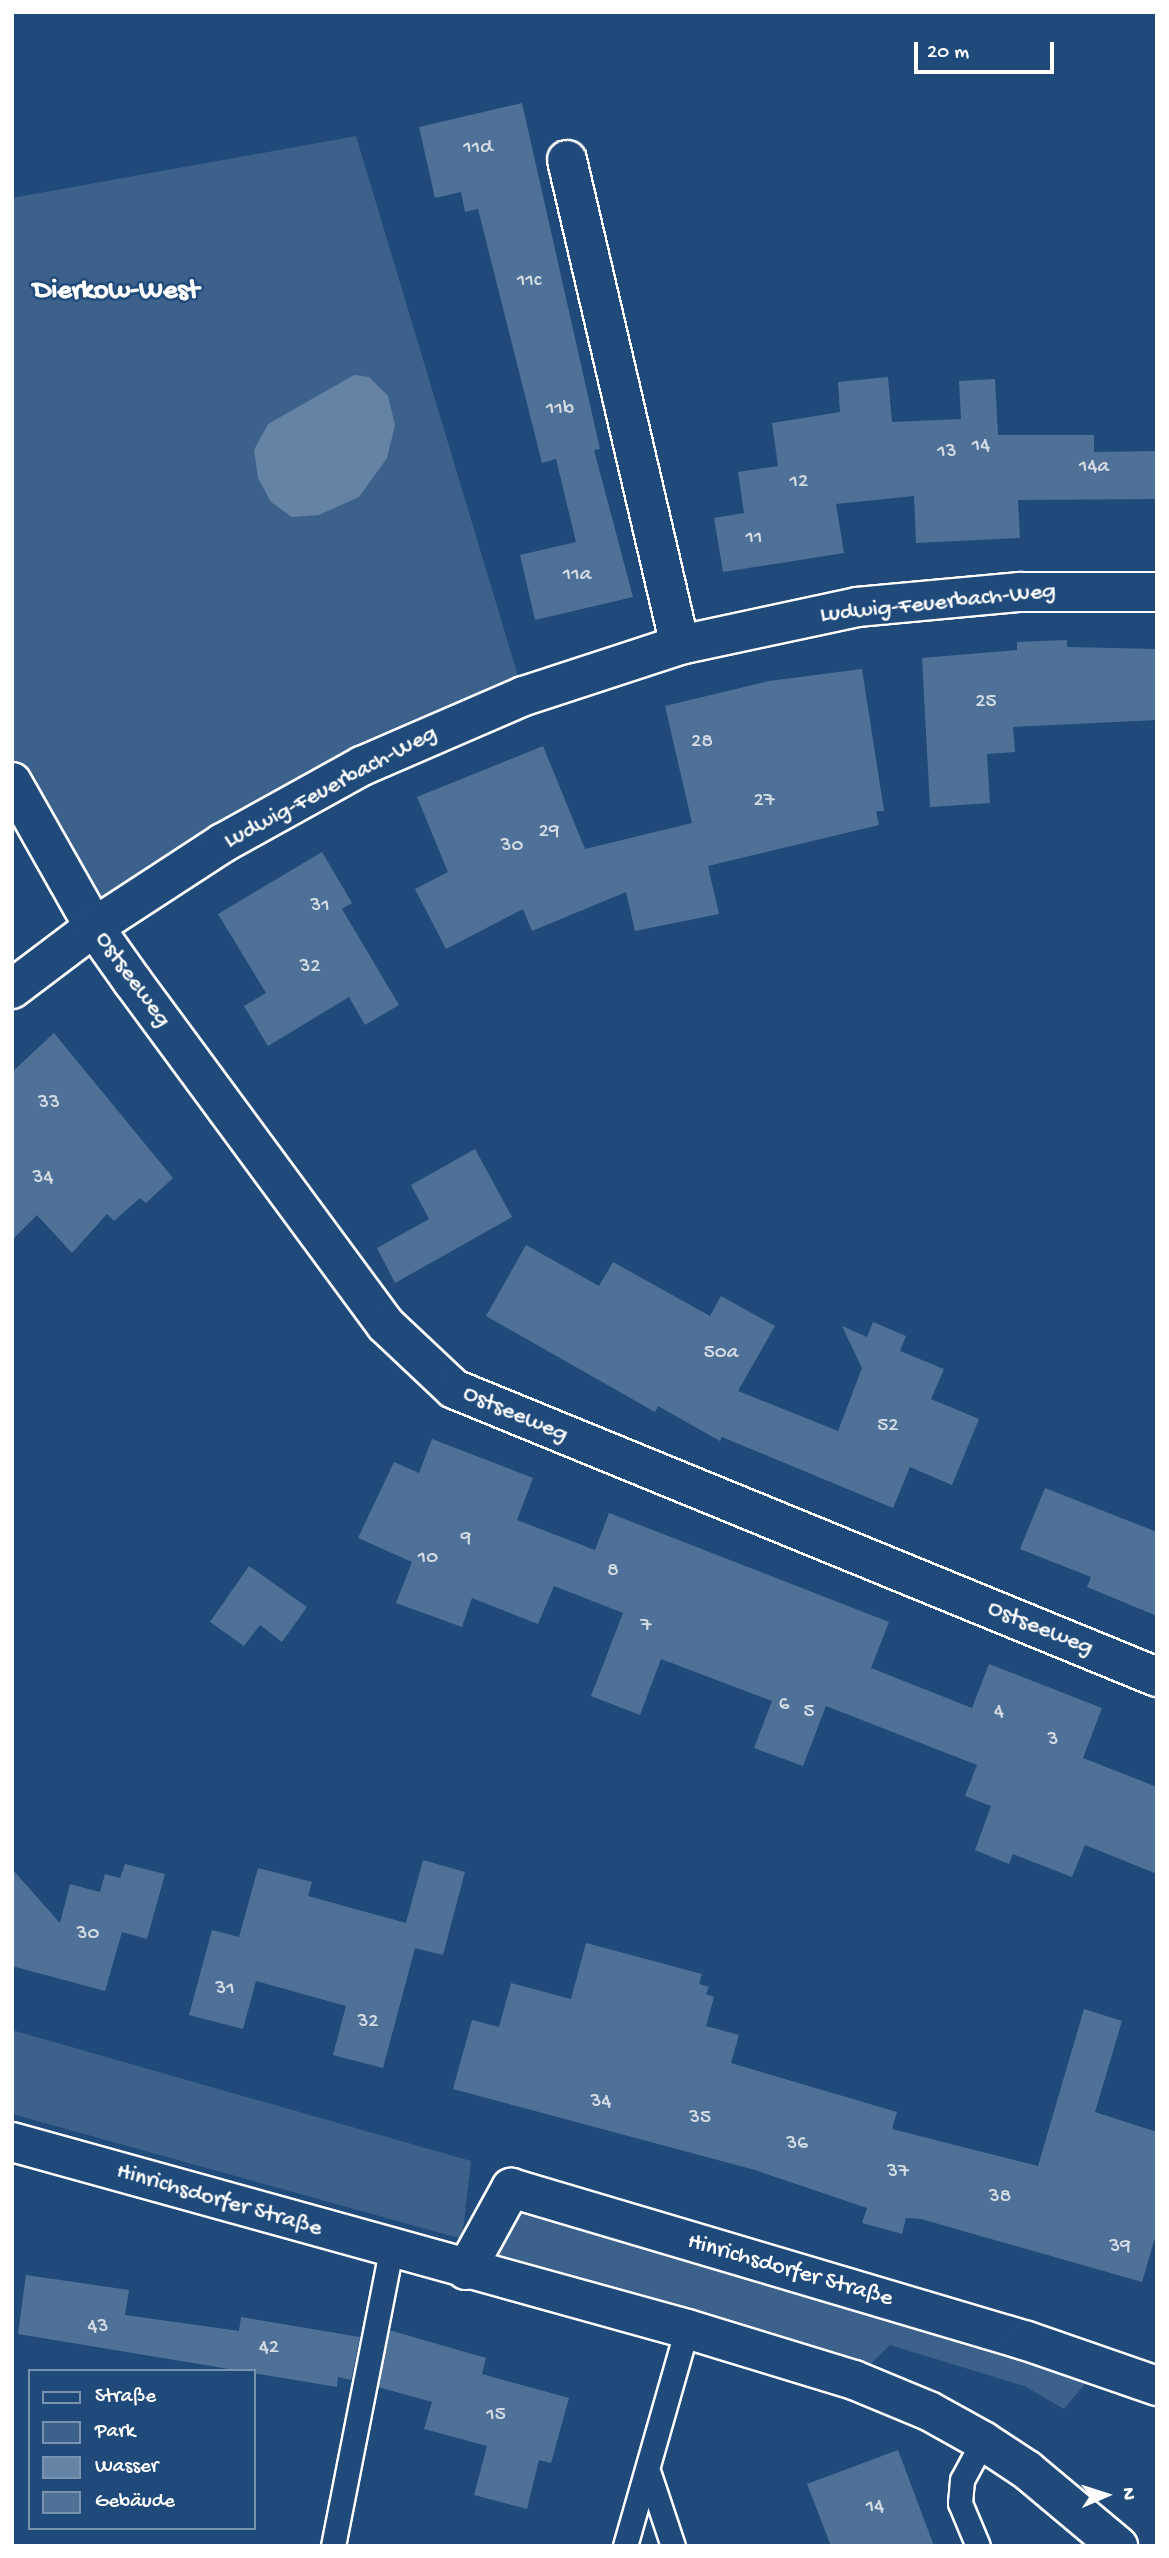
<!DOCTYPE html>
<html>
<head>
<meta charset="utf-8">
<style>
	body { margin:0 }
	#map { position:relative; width:1169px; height:2558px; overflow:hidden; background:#1f4a7a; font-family:"Gochi Hand",sans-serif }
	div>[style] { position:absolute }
	.green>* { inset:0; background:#3c618b }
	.water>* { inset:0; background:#6583a4 }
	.building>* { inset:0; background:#507197 }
	.roads { filter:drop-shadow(2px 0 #fff) drop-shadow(-2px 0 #fff) drop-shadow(0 2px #fff) drop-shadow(0 -2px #fff) }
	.service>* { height:23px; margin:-11.5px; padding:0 11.5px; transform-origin:11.5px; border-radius:11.5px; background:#1f4a7a }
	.minor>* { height:38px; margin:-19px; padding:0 19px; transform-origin:19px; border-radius:19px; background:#1f4a7a }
	.tertiary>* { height:38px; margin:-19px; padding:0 19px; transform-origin:19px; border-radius:19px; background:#1f4a7a }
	span { translate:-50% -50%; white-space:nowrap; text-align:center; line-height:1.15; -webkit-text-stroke:5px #1f4a7a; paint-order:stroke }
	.number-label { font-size:21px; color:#d3dce5 }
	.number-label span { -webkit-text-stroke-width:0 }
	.street-label { font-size:24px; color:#fff }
	.quarter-label { font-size:28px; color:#fff; font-weight:700 }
	.frame { position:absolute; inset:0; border:14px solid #fff; pointer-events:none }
	.legend { position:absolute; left:28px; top:2369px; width:228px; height:161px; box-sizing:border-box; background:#1f4a7a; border:2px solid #7992af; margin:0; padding:9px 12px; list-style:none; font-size:21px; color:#fff }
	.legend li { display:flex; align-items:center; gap:14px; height:35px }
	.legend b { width:35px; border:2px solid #7992af }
	.north { position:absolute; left:1071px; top:2460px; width:70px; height:70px; -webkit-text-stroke:5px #1f4a7a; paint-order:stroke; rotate:87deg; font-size:19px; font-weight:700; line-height:28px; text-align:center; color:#fff }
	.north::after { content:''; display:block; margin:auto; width:24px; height:32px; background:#fff; clip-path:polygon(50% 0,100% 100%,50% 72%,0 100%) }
	.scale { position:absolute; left:914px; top:42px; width:140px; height:32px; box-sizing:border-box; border:4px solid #fff; border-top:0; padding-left:9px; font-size:21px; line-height:24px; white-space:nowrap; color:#fff; -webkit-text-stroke:5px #1f4a7a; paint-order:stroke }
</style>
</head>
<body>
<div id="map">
	<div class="green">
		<i style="clip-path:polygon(356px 136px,524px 696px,94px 927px,12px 782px,12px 198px)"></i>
		<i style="clip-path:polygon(12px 2030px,471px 2161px,462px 2239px,12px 2114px)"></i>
		<i style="clip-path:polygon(511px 2188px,1100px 2366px,1064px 2409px,1024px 2386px,890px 2345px,854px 2380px,466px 2270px)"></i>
	</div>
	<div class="water">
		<i style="clip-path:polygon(354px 375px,369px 377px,388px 396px,395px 425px,387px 458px,359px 497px,319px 515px,292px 517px,271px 502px,258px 478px,254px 450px,268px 424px)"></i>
	</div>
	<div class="building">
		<i style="clip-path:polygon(522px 103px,600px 449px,594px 450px,633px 597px,535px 620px,520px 555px,576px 542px,556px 459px,542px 463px,478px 209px,465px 212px,461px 192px,435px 198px,419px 127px)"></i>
		<i style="clip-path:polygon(888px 377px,892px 422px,961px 419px,959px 381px,995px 379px,998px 435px,1094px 435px,1094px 452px,1157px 451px,1157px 499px,1018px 500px,1020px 538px,916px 543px,914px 496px,836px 504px,844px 553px,723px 572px,714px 518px,744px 513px,738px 472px,778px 466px,772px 423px,840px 412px,838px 382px)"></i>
		<i style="clip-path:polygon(1067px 640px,1067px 647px,1157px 649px,1157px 720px,1013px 727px,1015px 752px,987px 754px,990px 803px,930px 807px,922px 658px,1017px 650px,1017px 642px)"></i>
		<i style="clip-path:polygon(862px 669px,884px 811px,876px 811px,879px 825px,708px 866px,719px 914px,635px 931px,626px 892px,532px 931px,523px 909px,446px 949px,415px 889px,448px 872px,417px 797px,543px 746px,585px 849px,692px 823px,665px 706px,769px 681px)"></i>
		<i style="clip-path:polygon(322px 852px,352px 903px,342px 909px,399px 1005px,365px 1025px,349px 997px,268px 1046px,244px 1006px,266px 993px,218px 914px)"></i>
		<i style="clip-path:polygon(54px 1033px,173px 1178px,146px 1203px,140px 1198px,114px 1221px,107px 1214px,72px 1253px,37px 1215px,12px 1240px,12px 1072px)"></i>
		<i style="clip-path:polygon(475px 1149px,512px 1217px,395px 1283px,377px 1248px,429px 1219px,411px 1185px)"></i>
		<i style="clip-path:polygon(526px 1245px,599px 1286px,613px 1262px,710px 1316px,721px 1296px,775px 1326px,738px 1391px,838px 1431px,862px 1368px,842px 1326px,867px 1337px,873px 1322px,906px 1336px,900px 1351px,944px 1369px,931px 1399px,979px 1419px,952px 1485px,910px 1467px,893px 1508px,722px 1437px,720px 1441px,658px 1406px,655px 1412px,486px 1316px)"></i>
		<i style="clip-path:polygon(432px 1439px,533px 1478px,517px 1520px,595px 1550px,609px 1513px,889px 1622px,871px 1668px,972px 1708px,989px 1664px,1102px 1708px,1083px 1758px,1157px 1787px,1157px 1874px,1085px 1845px,1072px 1877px,1013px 1854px,1009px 1864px,975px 1850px,991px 1806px,965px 1796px,977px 1765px,826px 1706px,803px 1766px,754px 1748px,772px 1701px,661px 1659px,640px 1715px,591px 1696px,623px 1613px,554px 1586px,538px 1624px,472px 1598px,462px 1627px,396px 1603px,412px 1562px,358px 1538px,394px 1462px,419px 1473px)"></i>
		<i style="clip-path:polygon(1045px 1488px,1157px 1532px,1157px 1616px,1087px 1587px,1091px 1577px,1020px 1549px)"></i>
		<i style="clip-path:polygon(249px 1566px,307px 1607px,282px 1642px,260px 1625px,244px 1646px,210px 1622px)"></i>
		<i style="clip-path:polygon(423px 1860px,465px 1872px,443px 1955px,415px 1948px,383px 2068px,333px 2055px,346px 2006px,256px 1981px,243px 2029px,189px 2015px,212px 1930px,239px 1937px,258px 1868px,312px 1882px,308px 1896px,406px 1923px)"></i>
		<i style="clip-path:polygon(125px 1864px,165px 1874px,147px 1939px,122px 1932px,105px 1991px,12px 1966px,12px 1869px,60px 1923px,70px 1884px,100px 1892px,105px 1874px,120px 1878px)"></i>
		<i style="clip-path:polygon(586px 1943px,702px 1974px,699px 1984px,709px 1987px,706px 1994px,714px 1997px,706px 2026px,739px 2035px,731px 2063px,897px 2112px,892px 2129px,1038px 2166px,1084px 2009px,1122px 2021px,1095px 2112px,1157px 2132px,1157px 2231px,1142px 2282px,921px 2219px,906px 2218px,902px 2234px,862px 2223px,867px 2208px,755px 2170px,453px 2089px,472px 2020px,499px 2027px,511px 1983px,571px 1999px)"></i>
		<i style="clip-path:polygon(26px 2275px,129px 2290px,125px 2315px,239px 2331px,241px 2317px,360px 2337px,351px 2380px,338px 2377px,337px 2387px,18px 2334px)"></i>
		<i style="clip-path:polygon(389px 2330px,486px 2358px,482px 2374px,569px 2398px,551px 2463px,539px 2460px,527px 2509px,474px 2495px,487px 2446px,424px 2429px,432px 2402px,378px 2387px)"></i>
		<i style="clip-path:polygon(898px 2450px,934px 2546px,831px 2546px,807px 2484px)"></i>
	</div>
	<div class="roads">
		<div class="service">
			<i style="left:649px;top:2474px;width:76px;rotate:71.6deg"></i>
			<i style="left:333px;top:2546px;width:303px;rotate:-78.9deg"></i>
			<i style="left:625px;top:2546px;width:226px;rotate:-74.1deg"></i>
			<i style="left:978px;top:2546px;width:47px;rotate:-112.7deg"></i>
			<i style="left:960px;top:2503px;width:23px;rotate:-85deg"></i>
			<i style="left:962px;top:2480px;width:44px;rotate:-61.7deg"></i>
		</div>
		<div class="minor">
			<i style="left:567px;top:160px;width:498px;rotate:76.9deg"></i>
			<i style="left:12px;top:782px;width:167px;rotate:60.5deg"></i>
			<i style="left:94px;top:927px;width:67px;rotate:54.7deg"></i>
			<i style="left:133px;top:982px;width:426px;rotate:53.6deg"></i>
			<i style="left:386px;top:1325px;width:93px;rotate:43.3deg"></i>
			<i style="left:454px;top:1389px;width:760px;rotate:22.28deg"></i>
			<i style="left:12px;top:989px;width:103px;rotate:-37.1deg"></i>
			<i style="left:94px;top:927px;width:154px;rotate:-33.1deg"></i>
			<i style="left:223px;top:843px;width:159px;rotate:-29deg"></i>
			<i style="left:362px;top:766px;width:176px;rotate:-23.4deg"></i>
			<i style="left:524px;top:696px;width:164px;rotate:-18.1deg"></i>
			<i style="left:680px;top:645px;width:181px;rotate:-12.1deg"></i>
			<i style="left:857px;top:607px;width:164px;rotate:-5.3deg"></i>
			<i style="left:1020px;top:592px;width:137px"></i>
			<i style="left:466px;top:2270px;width:94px;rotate:-61.2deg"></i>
			<i style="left:511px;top:2188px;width:538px;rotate:16.52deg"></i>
			<i style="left:1027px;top:2341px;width:138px;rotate:19.1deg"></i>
		</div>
		<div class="tertiary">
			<i style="left:12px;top:2142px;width:700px;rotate:15.48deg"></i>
			<i style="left:687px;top:2329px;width:175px;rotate:17deg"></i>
			<i style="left:854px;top:2380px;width:81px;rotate:22.5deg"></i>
			<i style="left:929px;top:2411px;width:62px;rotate:29.1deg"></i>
			<i style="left:983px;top:2441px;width:53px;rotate:33.4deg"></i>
			<i style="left:1027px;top:2470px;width:119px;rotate:39.9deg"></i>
		</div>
	</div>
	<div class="number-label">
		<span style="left:478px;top:149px">11d</span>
		<span style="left:529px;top:282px">11c</span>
		<span style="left:560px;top:410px">11b</span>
		<span style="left:981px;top:447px">14</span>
		<span style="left:947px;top:453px">13</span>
		<span style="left:1094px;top:468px">14a</span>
		<span style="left:799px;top:483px">12</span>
		<span style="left:754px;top:539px">11</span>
		<span style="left:577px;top:576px">11a</span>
		<span style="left:986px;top:703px">25</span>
		<span style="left:702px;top:743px">28</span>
		<span style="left:764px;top:802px">27</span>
		<span style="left:549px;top:833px">29</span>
		<span style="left:512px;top:847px">30</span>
		<span style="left:320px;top:907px">31</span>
		<span style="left:310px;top:968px">32</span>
		<span style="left:49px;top:1104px">33</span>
		<span style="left:43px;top:1179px">34</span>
		<span style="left:721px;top:1354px">50a</span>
		<span style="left:888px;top:1427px">52</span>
		<span style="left:466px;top:1540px">9</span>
		<span style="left:428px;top:1559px">10</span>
		<span style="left:613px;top:1572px">8</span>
		<span style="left:646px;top:1627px">7</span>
		<span style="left:784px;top:1706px">6</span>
		<span style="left:809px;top:1713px">5</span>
		<span style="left:999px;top:1713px">4</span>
		<span style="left:1053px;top:1741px">3</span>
		<span style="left:88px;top:1935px">30</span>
		<span style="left:225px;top:1990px">31</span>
		<span style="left:368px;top:2023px">32</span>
		<span style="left:601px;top:2103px">34</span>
		<span style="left:700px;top:2119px">35</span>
		<span style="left:797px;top:2145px">36</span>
		<span style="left:898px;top:2173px">37</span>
		<span style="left:1000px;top:2198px">38</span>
		<span style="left:1120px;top:2248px">39</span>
		<span style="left:98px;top:2328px">43</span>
		<span style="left:269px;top:2349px">42</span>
		<span style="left:496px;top:2416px">15</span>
		<span style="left:875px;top:2508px">14</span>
	</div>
	<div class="street-label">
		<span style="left:938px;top:604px;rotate:-6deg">Ludwig-Feuerbach-Weg</span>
		<span style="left:331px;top:788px;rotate:-28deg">Ludwig-Feuerbach-Weg</span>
		<span style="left:132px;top:980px;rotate:54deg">Ostseeweg</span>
		<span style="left:515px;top:1415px;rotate:23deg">Ostseeweg</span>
		<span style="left:1040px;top:1629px;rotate:22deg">Ostseeweg</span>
		<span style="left:219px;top:2201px;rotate:16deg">Hinrichsdorfer Straße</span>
		<span style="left:790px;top:2271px;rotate:16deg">Hinrichsdorfer Straße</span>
	</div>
	<div class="quarter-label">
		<span style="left:116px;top:292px">Dierkow-West</span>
	</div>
	<div class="frame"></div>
	<ul class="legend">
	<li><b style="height:9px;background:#1f4a7a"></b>Straße</li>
	<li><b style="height:19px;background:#3c618b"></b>Park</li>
	<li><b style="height:19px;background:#6583a4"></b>Wasser</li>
	<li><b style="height:19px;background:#507197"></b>Gebäude</li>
	</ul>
	<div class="north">N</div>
	<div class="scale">20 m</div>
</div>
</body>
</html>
